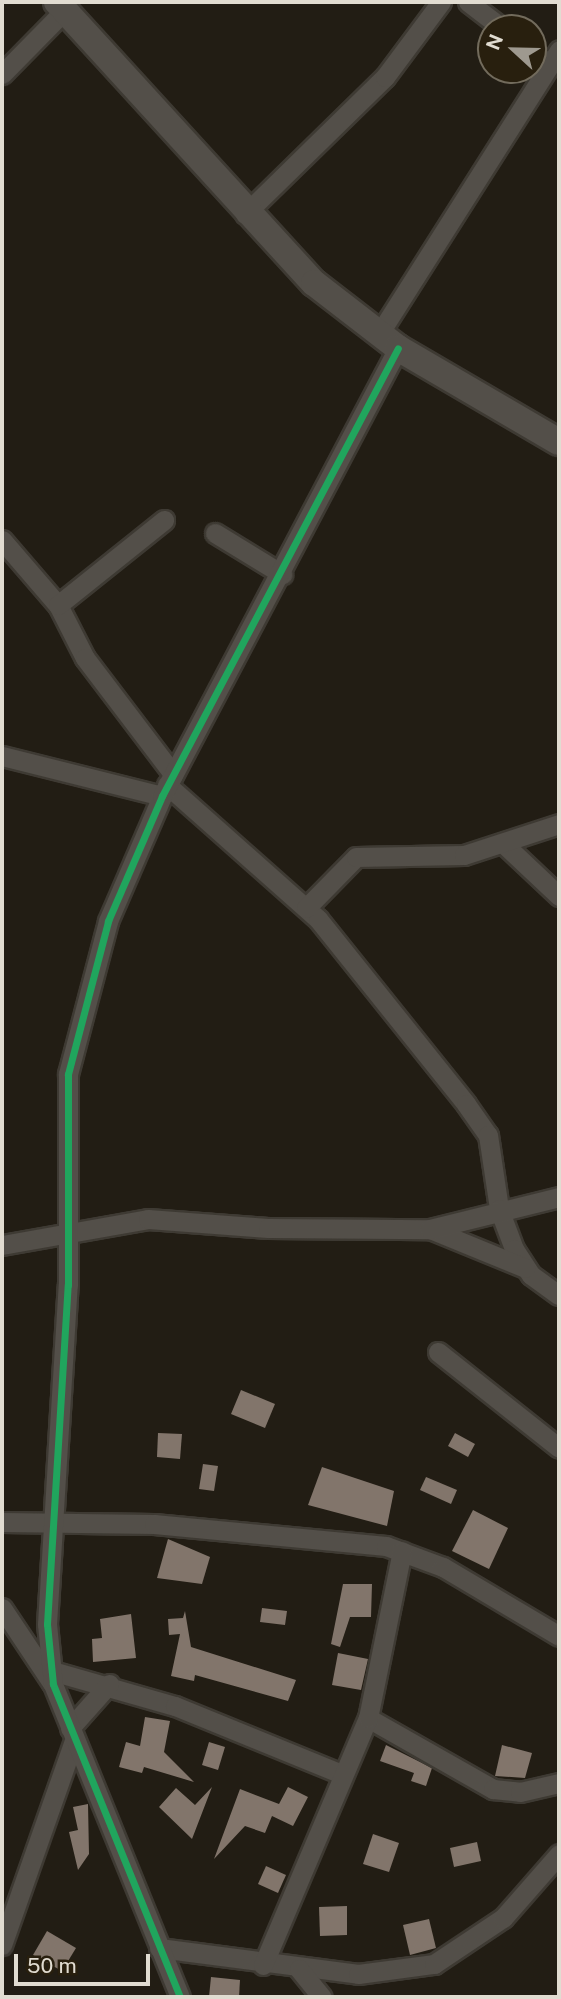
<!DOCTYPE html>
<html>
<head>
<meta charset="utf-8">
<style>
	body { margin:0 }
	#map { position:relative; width:561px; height:1999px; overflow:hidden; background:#221d14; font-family:"Public Sans",sans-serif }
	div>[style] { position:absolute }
	.building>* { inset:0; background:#82756b }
	.roads { filter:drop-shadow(2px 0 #3e3a33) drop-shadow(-2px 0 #3e3a33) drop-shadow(0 2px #3e3a33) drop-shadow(0 -2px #3e3a33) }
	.street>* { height:19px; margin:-9.5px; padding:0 9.5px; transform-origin:9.5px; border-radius:9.5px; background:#534f49 }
	.secondary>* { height:26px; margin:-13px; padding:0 13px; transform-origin:13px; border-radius:13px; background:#534f49 }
	.cycleway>* { height:7px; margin:-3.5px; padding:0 3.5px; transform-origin:3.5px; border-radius:3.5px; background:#20a55d }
	span { translate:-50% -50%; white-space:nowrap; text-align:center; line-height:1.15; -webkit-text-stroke:7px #281f0e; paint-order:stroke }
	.frame { position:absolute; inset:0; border:4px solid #e1dcd1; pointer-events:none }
	.north { position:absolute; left:477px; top:14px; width:70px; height:70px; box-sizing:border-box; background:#281f0e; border:2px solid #726b5c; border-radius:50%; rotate:292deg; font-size:19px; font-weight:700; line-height:28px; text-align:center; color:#e1dcd1 }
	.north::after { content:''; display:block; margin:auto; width:24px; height:32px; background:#9e998f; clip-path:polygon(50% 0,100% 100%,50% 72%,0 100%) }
	.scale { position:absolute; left:14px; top:1954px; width:136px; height:32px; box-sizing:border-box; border:4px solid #e1dcd1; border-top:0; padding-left:9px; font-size:21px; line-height:24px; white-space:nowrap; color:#e1dcd1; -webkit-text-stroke:5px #281f0e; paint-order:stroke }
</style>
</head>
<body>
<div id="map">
	<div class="building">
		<i style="clip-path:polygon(241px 1390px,275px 1404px,265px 1428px,231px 1414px)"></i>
		<i style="clip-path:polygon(158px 1433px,182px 1434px,180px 1459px,157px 1457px)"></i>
		<i style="clip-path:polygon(455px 1433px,475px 1444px,468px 1457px,448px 1446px)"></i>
		<i style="clip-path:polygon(203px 1464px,218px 1466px,214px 1491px,199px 1489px)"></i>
		<i style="clip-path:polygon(322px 1467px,394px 1491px,387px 1526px,308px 1505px)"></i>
		<i style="clip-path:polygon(426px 1477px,457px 1490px,451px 1504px,420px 1490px)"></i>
		<i style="clip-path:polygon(473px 1510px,508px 1528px,489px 1569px,452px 1551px)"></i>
		<i style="clip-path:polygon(168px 1539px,210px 1557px,202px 1584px,157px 1578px)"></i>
		<i style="clip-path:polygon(343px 1584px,372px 1584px,371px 1617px,350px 1617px,340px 1647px,331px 1644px)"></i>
		<i style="clip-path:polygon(262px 1608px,287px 1611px,285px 1625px,260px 1622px)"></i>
		<i style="clip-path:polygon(185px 1611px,191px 1647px,296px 1680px,288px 1701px,195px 1675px,194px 1681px,171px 1676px,180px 1634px,169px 1635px,168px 1619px,183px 1618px)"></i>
		<i style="clip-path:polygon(131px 1614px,136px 1658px,93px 1662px,92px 1639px,102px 1638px,100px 1619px)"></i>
		<i style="clip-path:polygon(338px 1653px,368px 1659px,361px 1690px,332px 1685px)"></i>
		<i style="clip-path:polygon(145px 1717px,170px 1721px,164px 1752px,194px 1782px,144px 1767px,142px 1773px,119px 1767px,126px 1742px,140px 1746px)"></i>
		<i style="clip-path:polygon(209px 1742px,225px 1747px,218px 1770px,202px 1765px)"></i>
		<i style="clip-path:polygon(386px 1745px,432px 1768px,426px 1786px,411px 1781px,414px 1773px,380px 1761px)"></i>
		<i style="clip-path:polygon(502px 1745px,532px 1753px,525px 1778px,495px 1776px)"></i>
		<i style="clip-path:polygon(212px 1787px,192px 1839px,159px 1807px,176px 1788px,195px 1805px)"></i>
		<i style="clip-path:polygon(288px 1787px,308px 1797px,293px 1826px,272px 1816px,265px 1833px,245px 1826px,214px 1859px,240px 1789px,279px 1804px)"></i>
		<i style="clip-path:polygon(88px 1804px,89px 1854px,78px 1870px,69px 1832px,78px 1830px,73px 1807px)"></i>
		<i style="clip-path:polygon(373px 1834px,399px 1843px,389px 1872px,363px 1864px)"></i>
		<i style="clip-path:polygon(477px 1842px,481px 1861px,454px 1867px,450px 1848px)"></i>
		<i style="clip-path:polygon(266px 1866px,286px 1875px,278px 1893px,258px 1884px)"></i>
		<i style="clip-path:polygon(347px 1906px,347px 1935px,320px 1936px,319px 1907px)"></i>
		<i style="clip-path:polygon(429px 1919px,436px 1948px,410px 1955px,403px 1925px)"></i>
		<i style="clip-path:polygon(47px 1931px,76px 1948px,62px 1971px,33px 1955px)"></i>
		<i style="clip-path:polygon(211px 1977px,240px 1980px,239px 1997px,209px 1997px)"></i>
	</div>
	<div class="roads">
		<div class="street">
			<i style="left:468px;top:2px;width:43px;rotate:37.4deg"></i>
			<i style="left:533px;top:52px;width:18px;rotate:38deg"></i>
			<i style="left:2px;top:74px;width:90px;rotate:-45.5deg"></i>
			<i style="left:245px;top:214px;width:196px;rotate:-44.4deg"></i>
			<i style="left:385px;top:77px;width:94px;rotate:-53.3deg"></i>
			<i style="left:379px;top:334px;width:336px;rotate:-57.6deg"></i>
			<i style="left:215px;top:533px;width:79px;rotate:31.5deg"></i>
			<i style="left:2px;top:540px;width:86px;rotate:49.3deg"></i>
			<i style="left:58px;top:605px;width:59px;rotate:63deg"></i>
			<i style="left:85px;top:658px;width:146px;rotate:52.8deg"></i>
			<i style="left:58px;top:605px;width:136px;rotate:-38.7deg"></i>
			<i style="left:2px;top:756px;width:165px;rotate:14deg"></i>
			<i style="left:167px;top:785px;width:202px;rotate:41.6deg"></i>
			<i style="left:318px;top:919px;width:237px;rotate:51.3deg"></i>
			<i style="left:466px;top:1104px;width:38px;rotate:55deg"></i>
			<i style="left:488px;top:1135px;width:75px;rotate:81.5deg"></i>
			<i style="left:499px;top:1209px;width:43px;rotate:69.4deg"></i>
			<i style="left:514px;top:1249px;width:31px;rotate:57deg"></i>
			<i style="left:531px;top:1275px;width:34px;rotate:36deg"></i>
			<i style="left:506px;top:846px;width:73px;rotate:43.3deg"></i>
			<i style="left:306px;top:908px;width:71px;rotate:-45.6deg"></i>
			<i style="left:356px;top:857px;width:108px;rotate:-1.1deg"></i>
			<i style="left:464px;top:855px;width:100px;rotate:-18.1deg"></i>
			<i style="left:430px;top:1229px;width:103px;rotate:22.3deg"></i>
			<i style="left:2px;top:1245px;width:148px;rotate:-10.1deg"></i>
			<i style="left:148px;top:1219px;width:120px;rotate:4.3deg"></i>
			<i style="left:268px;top:1228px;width:162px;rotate:0.4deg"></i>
			<i style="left:430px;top:1229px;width:133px;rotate:-13.9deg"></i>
			<i style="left:438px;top:1352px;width:154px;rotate:38.4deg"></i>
			<i style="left:2px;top:1522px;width:152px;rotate:0.8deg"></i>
			<i style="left:154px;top:1524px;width:233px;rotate:5.4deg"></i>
			<i style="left:386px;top:1546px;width:61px;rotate:20.2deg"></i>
			<i style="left:443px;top:1567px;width:135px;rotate:30.7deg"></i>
			<i style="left:2px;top:1608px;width:90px;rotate:56.3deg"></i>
			<i style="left:52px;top:1671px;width:128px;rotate:15.9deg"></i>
			<i style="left:175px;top:1706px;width:180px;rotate:22.2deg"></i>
			<i style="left:368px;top:1718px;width:144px;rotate:29.6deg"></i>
			<i style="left:493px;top:1789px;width:27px;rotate:6deg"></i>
			<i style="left:520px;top:1792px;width:40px;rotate:-13deg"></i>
			<i style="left:70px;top:1728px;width:59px;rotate:-48.4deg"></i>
			<i style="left:2px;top:1945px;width:217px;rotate:-70.6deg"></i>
			<i style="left:159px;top:1948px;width:201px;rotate:7.4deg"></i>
			<i style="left:358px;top:1974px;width:77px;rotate:-7.5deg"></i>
			<i style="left:434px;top:1964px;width:83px;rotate:-33.7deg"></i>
			<i style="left:503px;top:1918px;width:85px;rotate:-48.8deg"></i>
			<i style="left:263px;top:1965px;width:268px;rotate:-67deg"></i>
			<i style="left:368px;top:1718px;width:170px;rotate:-78.5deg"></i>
			<i style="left:299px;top:1969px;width:36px;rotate:51deg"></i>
			<i style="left:180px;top:1997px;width:338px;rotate:-112.1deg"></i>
			<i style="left:53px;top:1684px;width:60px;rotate:-95.7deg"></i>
			<i style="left:47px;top:1624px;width:340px;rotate:-86.5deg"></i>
			<i style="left:68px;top:1285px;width:211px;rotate:-90deg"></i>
			<i style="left:68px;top:1074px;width:158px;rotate:-75.3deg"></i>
			<i style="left:108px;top:921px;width:136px;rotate:-66.6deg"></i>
			<i style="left:162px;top:796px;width:506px;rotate:-62.22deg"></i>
		</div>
		<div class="secondary">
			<i style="left:57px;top:2px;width:381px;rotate:47.6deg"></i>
			<i style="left:314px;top:283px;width:106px;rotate:37.7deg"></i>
			<i style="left:398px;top:348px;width:186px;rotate:30.3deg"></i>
		</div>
	</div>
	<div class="cycleway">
		<i style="left:180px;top:1997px;width:338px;rotate:-112.1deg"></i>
		<i style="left:53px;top:1684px;width:60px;rotate:-95.7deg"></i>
		<i style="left:47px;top:1624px;width:340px;rotate:-86.5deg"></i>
		<i style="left:68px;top:1285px;width:211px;rotate:-90deg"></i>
		<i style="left:68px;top:1074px;width:158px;rotate:-75.3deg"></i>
		<i style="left:108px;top:921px;width:136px;rotate:-66.6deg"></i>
		<i style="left:162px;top:796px;width:506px;rotate:-62.22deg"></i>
	</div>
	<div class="frame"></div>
	<div class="north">N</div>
	<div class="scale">50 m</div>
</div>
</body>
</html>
